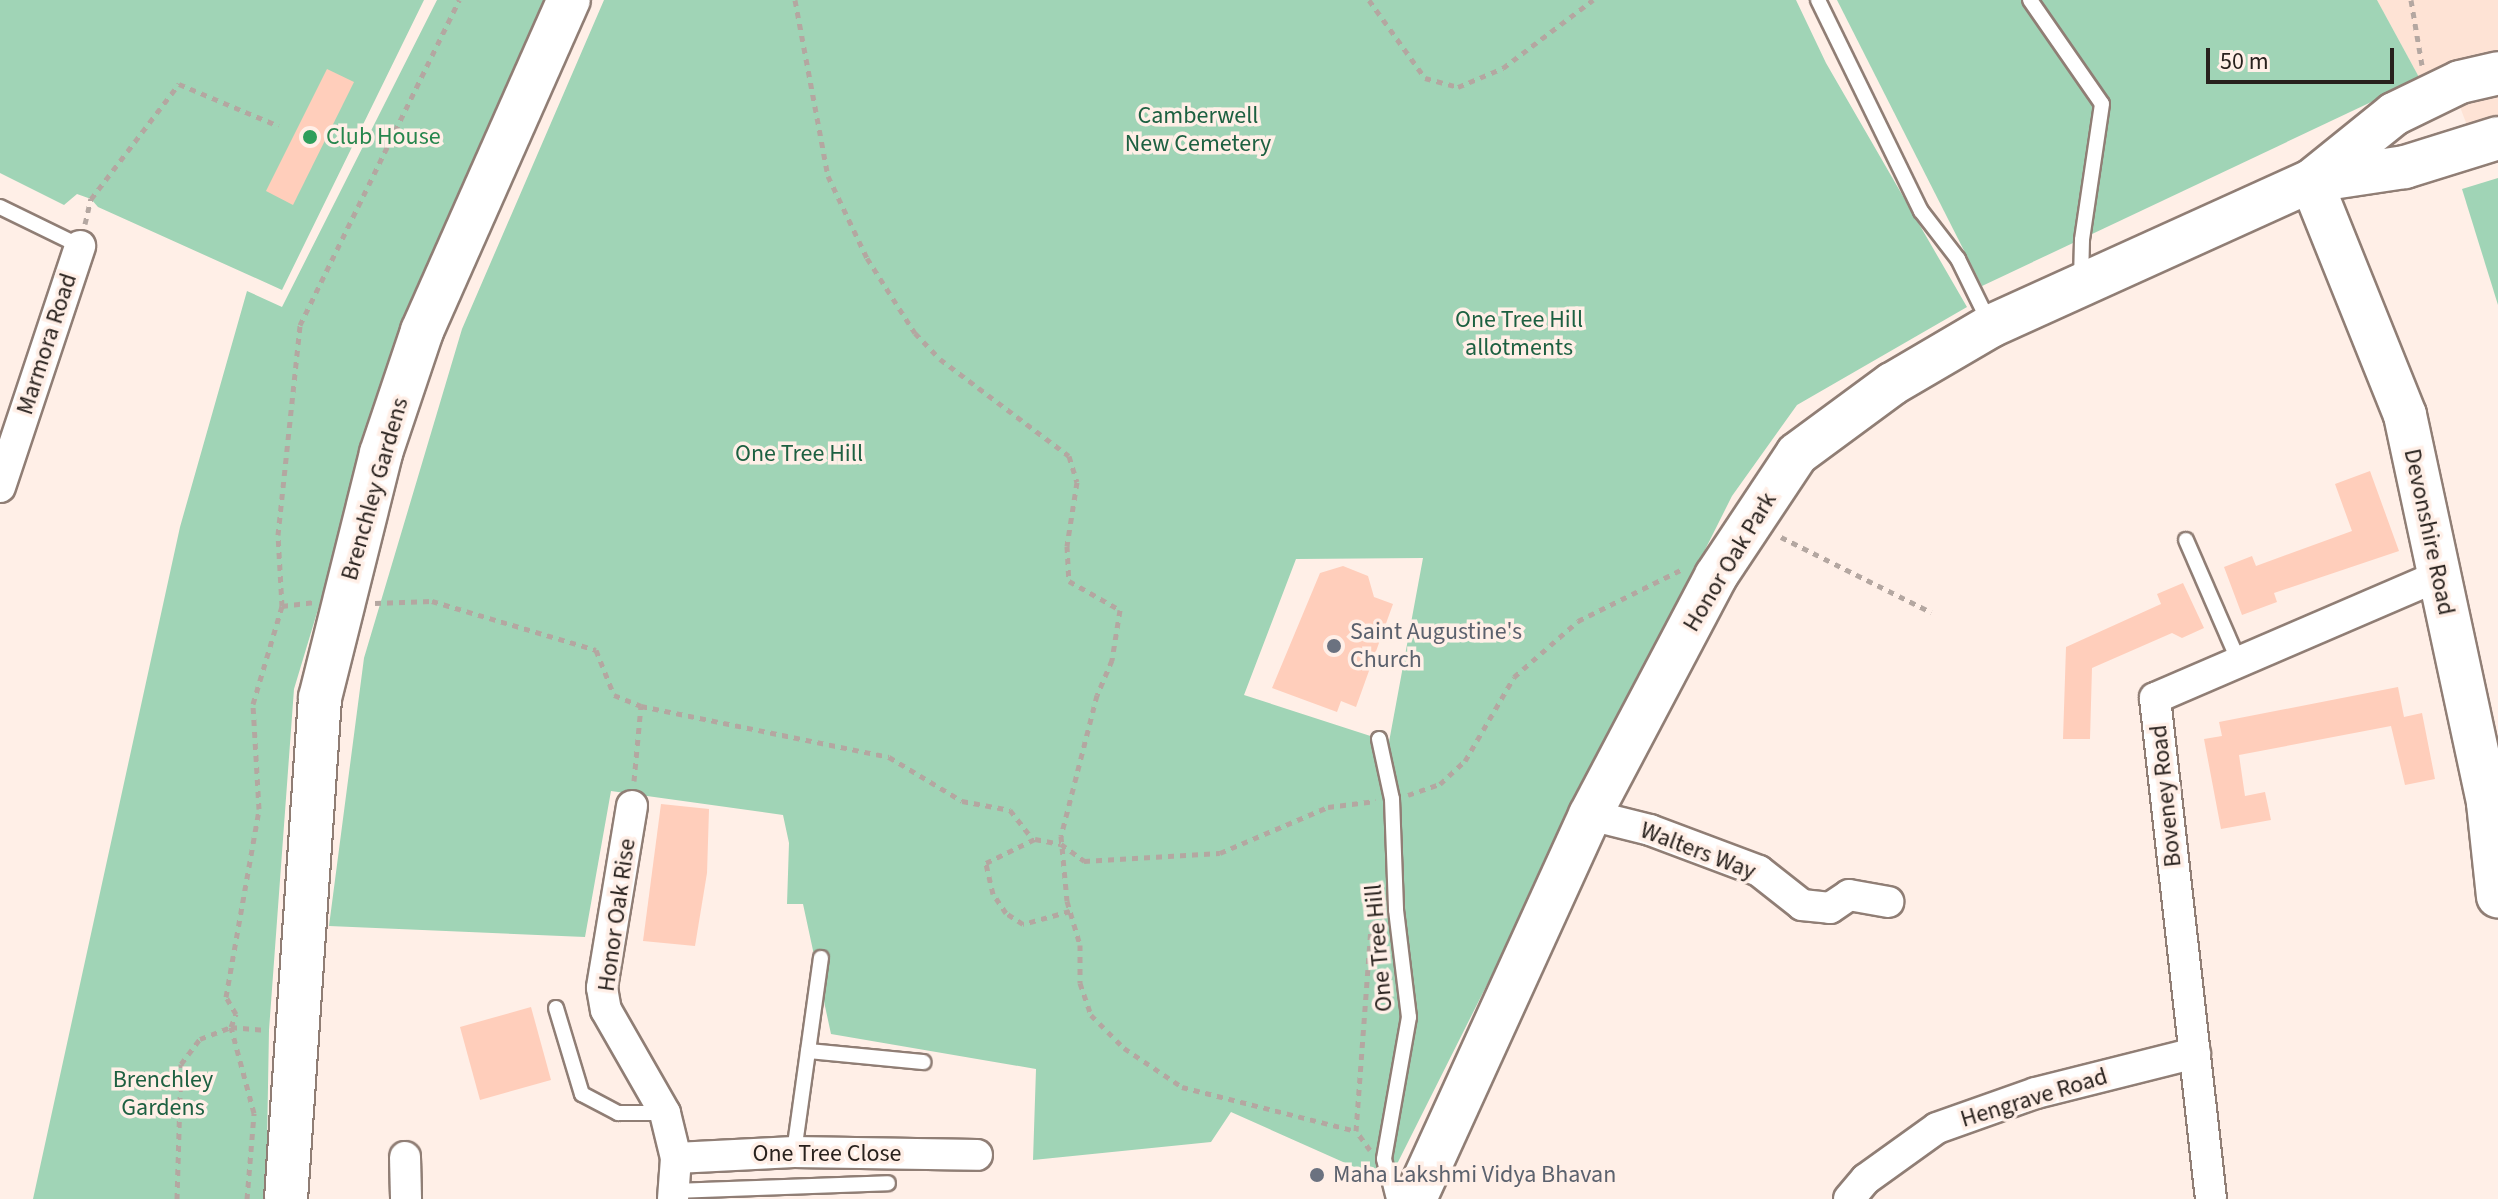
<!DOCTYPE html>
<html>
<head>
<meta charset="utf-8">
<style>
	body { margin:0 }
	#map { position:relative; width:2498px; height:1199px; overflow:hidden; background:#ffefe7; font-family:"Source Sans 3",sans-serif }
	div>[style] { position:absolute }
	.built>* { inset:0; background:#fee3d5 }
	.green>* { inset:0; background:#a0d4b6 }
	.building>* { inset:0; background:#ffcebb }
	.path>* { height:5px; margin-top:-2.5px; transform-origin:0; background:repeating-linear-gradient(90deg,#b4a7a1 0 6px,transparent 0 12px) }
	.roads { filter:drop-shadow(2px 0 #907e75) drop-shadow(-2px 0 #907e75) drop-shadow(0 2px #907e75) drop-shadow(0 -2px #907e75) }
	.lane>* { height:14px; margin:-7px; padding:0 7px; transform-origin:7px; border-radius:7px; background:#fff }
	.street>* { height:30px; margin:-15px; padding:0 15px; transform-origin:15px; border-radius:15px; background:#fff }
	.secondary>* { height:42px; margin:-21px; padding:0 21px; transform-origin:21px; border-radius:21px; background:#fff }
	.dots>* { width:22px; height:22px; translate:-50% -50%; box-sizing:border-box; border:4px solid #ffefe7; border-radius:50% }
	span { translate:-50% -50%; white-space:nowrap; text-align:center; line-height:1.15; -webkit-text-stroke:7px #ffefe7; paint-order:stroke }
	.park-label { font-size:24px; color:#1d6041 }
	.leisure-label { font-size:24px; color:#27864d }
	.left { translate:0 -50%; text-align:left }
	.street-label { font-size:24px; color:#28211d }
	.worship-label { font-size:24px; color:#5b616d }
	.scale { position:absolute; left:2206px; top:48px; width:188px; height:36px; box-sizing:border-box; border:4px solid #28211d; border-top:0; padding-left:10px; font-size:24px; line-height:28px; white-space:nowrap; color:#28211d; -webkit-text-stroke:6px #ffefe7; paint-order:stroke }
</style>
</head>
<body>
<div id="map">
	<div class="built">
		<i style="clip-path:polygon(2377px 0,2498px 0,2498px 63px,2420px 79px)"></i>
		<i style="clip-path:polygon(2498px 92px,2498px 122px,2470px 133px,2460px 107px)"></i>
	</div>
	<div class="green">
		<i style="clip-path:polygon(0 0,424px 0,282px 290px,98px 207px,91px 199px,77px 194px,64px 205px,0 173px)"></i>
		<i style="clip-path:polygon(437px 0,551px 0,360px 470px,294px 689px,269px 1030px,266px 1199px,33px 1199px,180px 527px,247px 291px,282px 307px)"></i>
		<i style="clip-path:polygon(evenodd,604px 0,1796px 0,1826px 63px,1967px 307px,1797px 405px,1732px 496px,1388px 1182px,1231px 1112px,1211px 1142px,1033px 1160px,1036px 1069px,831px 1034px,803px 904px,787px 904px,789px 843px,783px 815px,611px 791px,585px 937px,329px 926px,364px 658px,462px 329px,604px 0,1423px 558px,1389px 742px,1244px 695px,1296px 559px,1423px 558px)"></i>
		<i style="clip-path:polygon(1837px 0,2377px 0,2420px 79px,1982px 286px)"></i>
		<i style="clip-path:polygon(2498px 178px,2498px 305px,2462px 189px)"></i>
	</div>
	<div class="building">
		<i style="clip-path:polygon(327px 69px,354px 82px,293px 205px,266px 191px)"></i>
		<i style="clip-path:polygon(2370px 471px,2399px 551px,2274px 593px,2277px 602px,2242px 615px,2224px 567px,2252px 556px,2256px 566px,2352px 531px,2335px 484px)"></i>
		<i style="clip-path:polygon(1343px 566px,1368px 576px,1374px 597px,1393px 604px,1356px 707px,1341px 701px,1337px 712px,1272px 688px,1320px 573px)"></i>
		<i style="clip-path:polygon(2183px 583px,2204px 628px,2182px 638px,2172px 633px,2092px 668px,2090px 739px,2063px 739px,2066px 647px,2161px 604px,2157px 594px)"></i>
		<i style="clip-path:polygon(2398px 687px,2404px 717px,2422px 713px,2435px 779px,2405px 785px,2391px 726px,2239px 755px,2245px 796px,2265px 792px,2271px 820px,2221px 829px,2204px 739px,2222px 736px,2219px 722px)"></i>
		<i style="clip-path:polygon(661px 804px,709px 809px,707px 873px,695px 946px,643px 941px)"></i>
		<i style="clip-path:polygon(531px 1007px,551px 1080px,480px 1100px,460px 1027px)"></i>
	</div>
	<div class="path">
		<i style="left:795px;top:0;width:179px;rotate:79.4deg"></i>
		<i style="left:828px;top:176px;width:91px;rotate:64.6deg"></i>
		<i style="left:867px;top:258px;width:89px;rotate:57.4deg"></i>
		<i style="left:915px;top:333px;width:36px;rotate:46deg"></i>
		<i style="left:940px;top:359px;width:161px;rotate:36.9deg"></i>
		<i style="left:1069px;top:456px;width:27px;rotate:73deg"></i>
		<i style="left:1077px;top:482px;width:65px;rotate:98.9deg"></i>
		<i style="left:1067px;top:546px;width:35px;rotate:87deg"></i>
		<i style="left:1069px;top:581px;width:59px;rotate:29.6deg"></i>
		<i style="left:1120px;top:610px;width:51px;rotate:99.1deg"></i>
		<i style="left:1112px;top:660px;width:38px;rotate:113deg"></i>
		<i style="left:1097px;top:695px;width:146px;rotate:104.3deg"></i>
		<i style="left:1061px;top:836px;width:65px;rotate:84.7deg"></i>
		<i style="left:1067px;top:901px;width:46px;rotate:73.5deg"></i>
		<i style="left:1080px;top:945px;width:38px;rotate:90deg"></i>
		<i style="left:1080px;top:983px;width:34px;rotate:71deg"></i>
		<i style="left:1091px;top:1015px;width:47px;rotate:45deg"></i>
		<i style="left:1124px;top:1048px;width:70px;rotate:33.9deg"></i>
		<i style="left:1182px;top:1087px;width:179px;rotate:14.2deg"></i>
		<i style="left:1369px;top:0;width:96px;rotate:54.3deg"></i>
		<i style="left:1425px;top:78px;width:34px;rotate:15deg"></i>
		<i style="left:1458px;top:87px;width:49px;rotate:-22.9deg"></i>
		<i style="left:1503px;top:68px;width:113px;rotate:-37.1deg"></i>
		<i style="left:2411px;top:0;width:66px;rotate:80.4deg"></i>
		<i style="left:85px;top:224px;width:26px;rotate:-77deg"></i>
		<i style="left:91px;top:199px;width:145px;rotate:-52.6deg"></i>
		<i style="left:179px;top:84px;width:108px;rotate:22.8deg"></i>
		<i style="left:1781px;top:537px;width:168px;rotate:26.6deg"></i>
		<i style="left:375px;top:603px;width:57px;rotate:-2deg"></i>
		<i style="left:432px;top:601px;width:171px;rotate:16.6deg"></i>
		<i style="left:596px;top:650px;width:48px;rotate:68.2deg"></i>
		<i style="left:614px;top:695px;width:29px;rotate:22deg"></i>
		<i style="left:641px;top:706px;width:253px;rotate:11.6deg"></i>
		<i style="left:889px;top:757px;width:85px;rotate:31.1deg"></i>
		<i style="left:962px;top:801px;width:49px;rotate:10.6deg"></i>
		<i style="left:1010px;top:810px;width:31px;rotate:52deg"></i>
		<i style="left:282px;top:606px;width:31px;rotate:-7deg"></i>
		<i style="left:634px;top:781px;width:75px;rotate:-84.7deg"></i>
		<i style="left:1408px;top:795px;width:34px;rotate:-19deg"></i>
		<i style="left:1440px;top:784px;width:34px;rotate:-43deg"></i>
		<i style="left:1465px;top:761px;width:97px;rotate:-59.7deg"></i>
		<i style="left:1514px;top:677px;width:85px;rotate:-41.2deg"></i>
		<i style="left:1578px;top:621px;width:119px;rotate:-26.4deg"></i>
		<i style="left:1070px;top:911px;width:49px;rotate:164.5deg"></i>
		<i style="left:1023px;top:924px;width:20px;rotate:-147deg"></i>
		<i style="left:1006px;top:913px;width:23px;rotate:-124deg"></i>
		<i style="left:993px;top:894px;width:32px;rotate:-103deg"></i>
		<i style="left:986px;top:863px;width:55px;rotate:-26.1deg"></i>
		<i style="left:1035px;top:839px;width:26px;rotate:11deg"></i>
		<i style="left:1061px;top:844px;width:29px;rotate:36deg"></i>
		<i style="left:1084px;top:861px;width:136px;rotate:-3.4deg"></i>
		<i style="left:1220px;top:853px;width:117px;rotate:-23.1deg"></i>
		<i style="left:1328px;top:807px;width:48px;rotate:-7.1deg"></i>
		<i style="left:1370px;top:1150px;width:24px;rotate:-126deg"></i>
		<i style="left:1356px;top:1131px;width:207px;rotate:-85.8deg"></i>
		<i style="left:1371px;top:925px;width:11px;rotate:-34deg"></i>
		<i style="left:177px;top:1199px;width:135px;rotate:-88.3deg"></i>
		<i style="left:181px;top:1064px;width:31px;rotate:-53deg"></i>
		<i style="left:200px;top:1039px;width:33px;rotate:-21deg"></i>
		<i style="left:231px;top:1027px;width:35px;rotate:5deg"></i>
		<i style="left:247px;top:1199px;width:86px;rotate:-85.3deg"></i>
		<i style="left:254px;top:1113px;width:89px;rotate:-105deg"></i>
		<i style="left:231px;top:1027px;width:14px;rotate:-69deg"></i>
		<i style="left:236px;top:1014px;width:20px;rotate:-120deg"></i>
		<i style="left:226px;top:997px;width:191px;rotate:-80deg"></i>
		<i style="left:259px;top:809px;width:105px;rotate:-93.3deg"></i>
		<i style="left:253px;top:704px;width:102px;rotate:-73.5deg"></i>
		<i style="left:282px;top:606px;width:71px;rotate:-93.2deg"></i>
		<i style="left:278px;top:535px;width:211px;rotate:-84deg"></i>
		<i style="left:300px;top:325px;width:362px;rotate:-63.9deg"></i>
	</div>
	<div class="roads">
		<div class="lane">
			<i style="left:1818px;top:0;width:235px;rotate:64deg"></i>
			<i style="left:1921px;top:211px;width:61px;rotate:52.4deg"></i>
			<i style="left:1958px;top:259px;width:70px;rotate:63.8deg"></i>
			<i style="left:2030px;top:0;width:126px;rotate:55.3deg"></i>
			<i style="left:2102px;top:104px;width:137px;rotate:98.4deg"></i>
			<i style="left:2082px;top:240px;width:40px;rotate:91.4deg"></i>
			<i style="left:0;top:207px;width:89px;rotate:26deg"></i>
			<i style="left:2186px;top:540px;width:133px;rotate:66.5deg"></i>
			<i style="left:1379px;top:739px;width:61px;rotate:77.8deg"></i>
			<i style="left:1392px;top:799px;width:111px;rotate:87.9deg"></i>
			<i style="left:1396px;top:910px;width:108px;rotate:83.1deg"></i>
			<i style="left:1409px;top:1017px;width:144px;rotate:100deg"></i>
			<i style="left:1384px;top:1159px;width:41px;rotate:76deg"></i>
			<i style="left:556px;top:1008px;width:90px;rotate:73.2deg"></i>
			<i style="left:582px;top:1094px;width:41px;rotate:27.8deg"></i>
			<i style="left:618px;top:1113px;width:47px"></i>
			<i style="left:808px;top:1051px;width:116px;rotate:5.5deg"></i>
			<i style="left:794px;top:1152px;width:196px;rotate:-82.1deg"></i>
			<i style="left:674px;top:1191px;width:214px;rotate:-2.1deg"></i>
		</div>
		<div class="street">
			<i style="left:0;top:487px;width:254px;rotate:-71.6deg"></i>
			<i style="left:632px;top:806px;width:184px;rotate:99.4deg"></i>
			<i style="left:602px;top:988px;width:22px;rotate:80deg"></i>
			<i style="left:606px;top:1010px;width:119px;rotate:60.2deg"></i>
			<i style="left:665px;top:1113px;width:46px;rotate:76.3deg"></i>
			<i style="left:676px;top:1158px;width:41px;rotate:94.2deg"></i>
			<i style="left:1590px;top:815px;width:62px;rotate:14deg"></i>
			<i style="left:1650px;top:830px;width:116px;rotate:20.6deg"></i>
			<i style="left:1759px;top:871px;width:55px;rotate:38.3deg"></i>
			<i style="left:1802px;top:905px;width:28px;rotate:6deg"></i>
			<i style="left:1830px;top:908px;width:23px;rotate:-34deg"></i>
			<i style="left:1849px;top:895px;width:40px;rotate:10deg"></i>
			<i style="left:405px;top:1157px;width:42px;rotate:88.6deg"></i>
			<i style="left:676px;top:1158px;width:118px;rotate:-2.9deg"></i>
			<i style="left:794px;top:1152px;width:183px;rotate:0.9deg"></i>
			<i style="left:1849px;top:1199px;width:26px;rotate:-50deg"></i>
			<i style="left:1866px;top:1179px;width:87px;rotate:-35.7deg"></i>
			<i style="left:1937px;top:1128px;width:105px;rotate:-19.5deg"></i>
			<i style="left:2036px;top:1093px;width:164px;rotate:-14.1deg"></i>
			<i style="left:2211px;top:1199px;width:504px;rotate:-96.38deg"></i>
			<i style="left:2155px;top:698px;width:308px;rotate:-23.3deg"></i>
		</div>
		<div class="secondary">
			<i style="left:2311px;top:181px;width:252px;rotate:68.1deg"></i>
			<i style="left:2405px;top:415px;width:397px;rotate:77.9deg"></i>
			<i style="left:2488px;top:803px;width:94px;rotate:83.9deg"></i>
			<i style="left:2312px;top:181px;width:94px;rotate:-8.6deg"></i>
			<i style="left:2405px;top:167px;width:97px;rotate:-17.3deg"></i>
			<i style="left:286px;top:1199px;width:502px;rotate:-86.12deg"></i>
			<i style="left:320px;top:698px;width:252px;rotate:-76deg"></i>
			<i style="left:381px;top:453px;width:129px;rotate:-71.4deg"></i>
			<i style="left:422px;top:331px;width:362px;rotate:-66.1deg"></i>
			<i style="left:1415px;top:1199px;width:422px;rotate:-65.5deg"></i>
			<i style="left:1590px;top:815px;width:270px;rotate:-62.2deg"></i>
			<i style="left:1716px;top:576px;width:146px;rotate:-56.4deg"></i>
			<i style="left:1797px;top:454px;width:118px;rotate:-36.4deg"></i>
			<i style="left:1892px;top:384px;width:115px;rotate:-30.4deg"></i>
			<i style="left:1991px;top:326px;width:351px;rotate:-24.4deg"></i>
			<i style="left:2311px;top:181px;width:107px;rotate:-38.9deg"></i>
			<i style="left:2394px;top:114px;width:73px;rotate:-25.9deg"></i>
			<i style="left:2460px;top:82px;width:39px;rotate:-13deg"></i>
		</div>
	</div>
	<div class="dots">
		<i style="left:310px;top:137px;background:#2e9e5b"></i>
		<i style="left:1334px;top:646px;background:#6b7280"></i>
		<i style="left:1317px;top:1175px;background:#6b7280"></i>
	</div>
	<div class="park-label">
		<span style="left:1198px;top:130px">Camberwell<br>New Cemetery</span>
		<span style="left:1519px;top:334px">One Tree Hill<br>allotments</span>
		<span style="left:799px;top:454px">One Tree Hill</span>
		<span style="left:163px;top:1094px">Brenchley<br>Gardens</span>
	</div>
	<div class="leisure-label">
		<span class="left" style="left:326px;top:137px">Club House</span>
	</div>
	<div class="street-label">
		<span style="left:47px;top:344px;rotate:-72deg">Marmora Road</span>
		<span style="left:375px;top:489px;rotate:-74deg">Brenchley Gardens</span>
		<span style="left:2429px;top:532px;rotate:78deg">Devonshire Road</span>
		<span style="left:1730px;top:562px;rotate:-59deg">Honor Oak Park</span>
		<span style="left:2166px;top:796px;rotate:-96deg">Boveney Road</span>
		<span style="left:1698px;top:851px;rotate:21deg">Walters Way</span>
		<span style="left:617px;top:915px;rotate:-82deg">Honor Oak Rise</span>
		<span style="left:1379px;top:948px;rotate:-95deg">One Tree Hill</span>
		<span style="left:2034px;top:1098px;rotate:-17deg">Hengrave Road</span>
		<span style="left:827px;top:1154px">One Tree Close</span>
	</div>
	<div class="worship-label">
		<span class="left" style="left:1350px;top:646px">Saint Augustine's<br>Church</span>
		<span class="left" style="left:1333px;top:1175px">Maha Lakshmi Vidya Bhavan</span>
	</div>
	<div class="scale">50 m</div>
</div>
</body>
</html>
